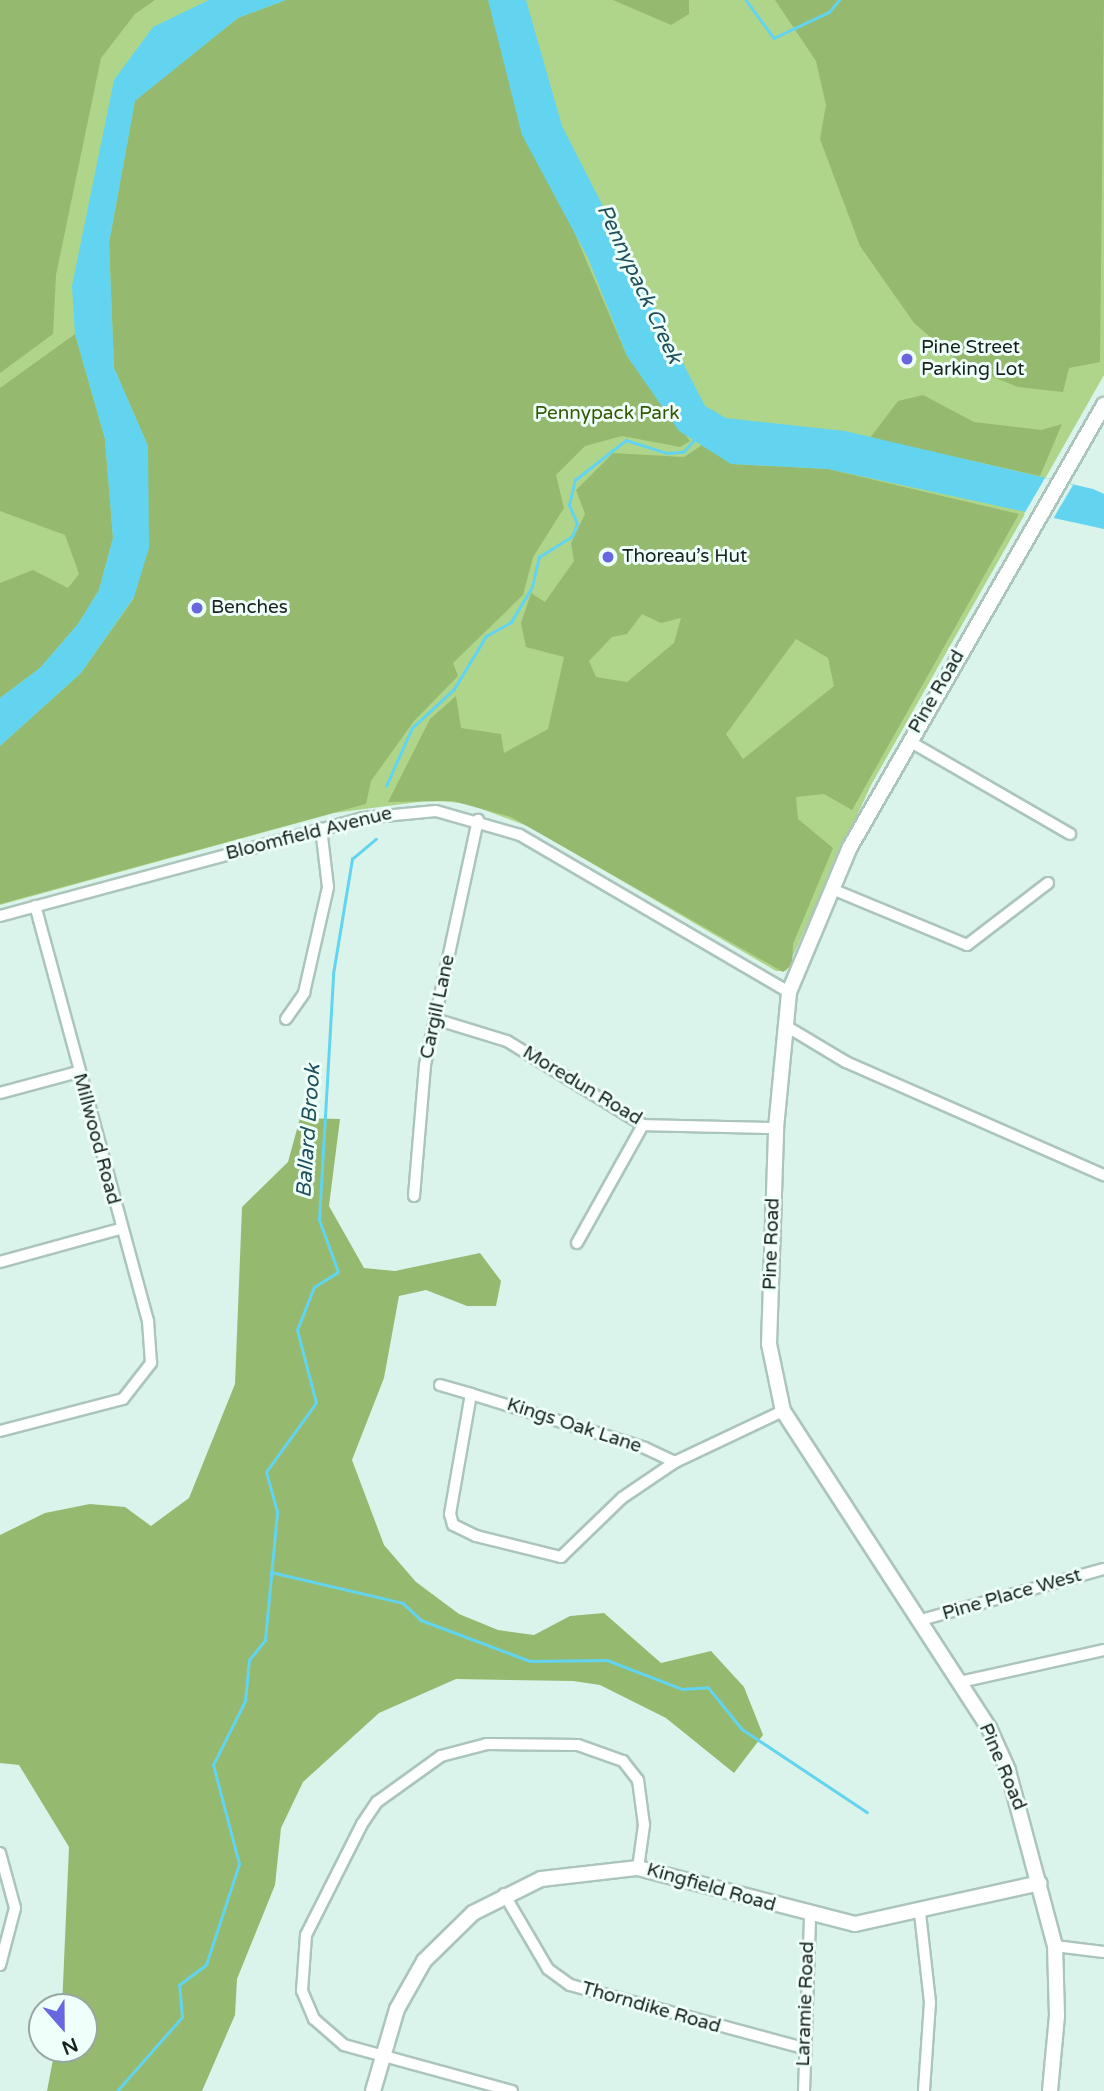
<!DOCTYPE html>
<html>
<head>
<meta charset="utf-8">
<style>
	body { margin:0 }
	#map { position:relative; width:1104px; height:2091px; overflow:hidden; background:#daf4eb; font-family:"Varela Round",sans-serif }
	div>[style] { position:absolute }
	.green>* { inset:0; background:#afd58b }
	.forest>* { inset:0; background:#95ba6f }
	.water>* { inset:0; background:#63d4ef }
	.pier>* { inset:0; background:#daf4eb }
	.stream>* { height:2.5px; margin:-1.25px; padding:0 1.25px; transform-origin:1.25px; border-radius:1.25px; background:#63d4ef }
	.roads { filter:drop-shadow(2px 0 #acc5bc) drop-shadow(-2px 0 #acc5bc) drop-shadow(0 2px #acc5bc) drop-shadow(0 -2px #acc5bc) }
	.street>* { height:10px; margin:-5px; padding:0 5px; transform-origin:5px; border-radius:5px; background:#fff }
	.secondary>* { height:14px; margin:-7px; padding:0 7px; transform-origin:7px; border-radius:7px; background:#fff }
	.dots>* { width:19px; height:19px; translate:-50% -50%; box-sizing:border-box; border:4px solid #effff9; border-radius:50% }
	span { translate:-50% -50%; white-space:nowrap; text-align:center; line-height:1.15; -webkit-text-stroke:6px #effff9; paint-order:stroke }
	.poi-label { font-size:19px; color:#18211e }
	.left { translate:0 -50%; text-align:left }
	.park-label { font-size:19px; color:#375803 }
	.street-label { font-size:19px; color:#18211e }
	.water-label { font-size:21px; color:#1f505b; font-style:italic }
	.north { position:absolute; left:28px; top:1993px; width:70px; height:70px; box-sizing:border-box; background:#effff9; border:2px solid #99a6a1; border-radius:50%; rotate:159deg; font-size:19px; font-weight:700; line-height:28px; text-align:center; color:#18211e }
	.north::after { content:''; display:block; margin:auto; width:24px; height:32px; background:#6867e0; clip-path:polygon(50% 0,100% 100%,50% 72%,0 100%) }
</style>
</head>
<body>
<div id="map">
	<div class="green">
		<i style="clip-path:polygon(0 0,1104px 0,1104px 375px,871px 785px,786px 971px,776px 971px,530px 827px,468px 804px,433px 800px,334px 813px,0 905px)"></i>
	</div>
	<div class="forest">
		<i style="clip-path:polygon(0 0,155px 0,135px 14px,101px 58px,56px 275px,53px 334px,0 373px)"></i>
		<i style="clip-path:polygon(286px 0,488px 0,561px 201px,627px 356px,690px 441px,680px 447px,622px 436px,585px 446px,556px 475px,564px 508px,533px 557px,523px 595px,453px 663px,458px 676px,414px 721px,371px 781px,366px 804px,0 904px,0 746px,81px 673px,134px 598px,148px 446px,114px 368px,109px 243px,135px 100px,238px 18px)"></i>
		<i style="clip-path:polygon(613px 0,689px 0,689px 14px,671px 25px)"></i>
		<i style="clip-path:polygon(775px 0,1104px 0,1100px 362px,1069px 368px,1063px 392px,1018px 387px,963px 365px,914px 323px,860px 246px,820px 139px,826px 105px,816px 61px)"></i>
		<i style="clip-path:polygon(75px 334px,105px 439px,113px 538px,99px 590px,78px 624px,40px 668px,0 698px,0 583px,33px 570px,68px 588px,79px 574px,65px 535px,0 511px,0 388px)"></i>
		<i style="clip-path:polygon(923px 395px,974px 422px,1041px 430px,1062px 424px,1040px 476px,870px 438px,898px 401px)"></i>
		<i style="clip-path:polygon(evenodd,702px 445px,732px 464px,828px 469px,1019px 514px,852px 810px,824px 794px,796px 797px,798px 819px,833px 848px,793px 944px,792px 965px,783px 972px,511px 817px,453px 801px,388px 802px,430px 719px,456px 696px,461px 728px,501px 734px,504px 753px,548px 729px,564px 657px,526px 647px,521px 623px,531px 593px,545px 602px,574px 561px,571px 543px,585px 514px,576px 490px,613px 453px,684px 457px,702px 445px,642px 614px,661px 623px,681px 618px,674px 643px,627px 682px,596px 677px,589px 661px,612px 637px,627px 634px,642px 614px,702px 445px,796px 639px,828px 658px,834px 686px,743px 759px,726px 734px,796px 639px)"></i>
		<i style="clip-path:polygon(300px 1118px,340px 1119px,329px 1206px,364px 1268px,395px 1271px,480px 1253px,501px 1281px,496px 1306px,467px 1306px,426px 1290px,399px 1296px,384px 1378px,352px 1460px,384px 1545px,416px 1582px,459px 1614px,498px 1630px,534px 1635px,570px 1616px,604px 1613px,661px 1663px,711px 1651px,744px 1687px,763px 1735px,734px 1773px,666px 1718px,600px 1685px,573px 1681px,456px 1679px,379px 1713px,303px 1782px,281px 1828px,275px 1885px,237px 1979px,235px 2015px,202px 2091px,47px 2091px,55px 2049px,84px 2049px,84px 2007px,62px 2007px,69px 1847px,19px 1765px,0 1763px,0 1535px,45px 1513px,90px 1504px,125px 1507px,151px 1526px,189px 1498px,235px 1384px,242px 1207px,288px 1162px)"></i>
	</div>
	<div class="water">
		<i style="clip-path:polygon(209px 0,286px 0,238px 18px,135px 101px,109px 243px,114px 368px,148px 446px,149px 548px,134px 597px,81px 673px,0 746px,0 698px,40px 668px,78px 624px,99px 590px,113px 538px,105px 439px,75px 334px,72px 286px,114px 80px,153px 27px)"></i>
		<i style="clip-path:polygon(488px 0,526px 0,562px 126px,705px 406px,726px 418px,845px 431px,1093px 489px,1104px 494px,1104px 529px,828px 469px,731px 464px,679px 431px,627px 356px,588px 258px,522px 135px)"></i>
	</div>
	<div class="pier">
		<i style="clip-path:polygon(1045px 478px,1073px 485px,1053px 519px,1024px 514px)"></i>
	</div>
	<div class="stream">
		<i style="left:746px;top:0;width:47px;rotate:53.6deg"></i>
		<i style="left:774px;top:38px;width:61px;rotate:-25.3deg"></i>
		<i style="left:829px;top:12px;width:16px;rotate:-50deg"></i>
		<i style="left:386px;top:786px;width:64px;rotate:-65.9deg"></i>
		<i style="left:412px;top:728px;width:57px;rotate:-42.9deg"></i>
		<i style="left:454px;top:689px;width:62px;rotate:-58.9deg"></i>
		<i style="left:486px;top:636px;width:29px;rotate:-29deg"></i>
		<i style="left:511px;top:622px;width:41px;rotate:-59deg"></i>
		<i style="left:532px;top:587px;width:31px;rotate:-77deg"></i>
		<i style="left:539px;top:557px;width:39px;rotate:-32deg"></i>
		<i style="left:572px;top:536px;width:13px;rotate:-67deg"></i>
		<i style="left:577px;top:524px;width:21px;rotate:-113deg"></i>
		<i style="left:569px;top:505px;width:26px;rotate:-77deg"></i>
		<i style="left:575px;top:480px;width:65px;rotate:-38.1deg"></i>
		<i style="left:626px;top:440px;width:43px;rotate:17.6deg"></i>
		<i style="left:667px;top:453px;width:16px;rotate:-4deg"></i>
		<i style="left:683px;top:452px;width:18px;rotate:-47deg"></i>
		<i style="left:271px;top:1572px;width:136px;rotate:13.2deg"></i>
		<i style="left:403px;top:1603px;width:25px;rotate:43deg"></i>
		<i style="left:421px;top:1620px;width:116px;rotate:20.6deg"></i>
		<i style="left:530px;top:1661px;width:77px;rotate:-0.7deg"></i>
		<i style="left:607px;top:1660px;width:80px;rotate:21.1deg"></i>
		<i style="left:682px;top:1689px;width:26px;rotate:-4deg"></i>
		<i style="left:708px;top:1687px;width:54px;rotate:51deg"></i>
		<i style="left:742px;top:1729px;width:150px;rotate:33.6deg"></i>
		<i style="left:117px;top:2091px;width:98px;rotate:-48.7deg"></i>
		<i style="left:182px;top:2017px;width:32px;rotate:-95deg"></i>
		<i style="left:179px;top:1985px;width:34px;rotate:-37deg"></i>
		<i style="left:206px;top:1965px;width:106px;rotate:-71.9deg"></i>
		<i style="left:239px;top:1864px;width:102px;rotate:-104.7deg"></i>
		<i style="left:213px;top:1765px;width:72px;rotate:-63.4deg"></i>
		<i style="left:245px;top:1701px;width:41px;rotate:-84.4deg"></i>
		<i style="left:249px;top:1660px;width:26px;rotate:-51deg"></i>
		<i style="left:265px;top:1640px;width:129px;rotate:-84.6deg"></i>
		<i style="left:277px;top:1512px;width:41px;rotate:-105.4deg"></i>
		<i style="left:266px;top:1472px;width:85px;rotate:-54.1deg"></i>
		<i style="left:316px;top:1403px;width:75px;rotate:-104.6deg"></i>
		<i style="left:297px;top:1330px;width:46px;rotate:-68.4deg"></i>
		<i style="left:314px;top:1287px;width:28px;rotate:-32deg"></i>
		<i style="left:338px;top:1272px;width:55px;rotate:-110.1deg"></i>
		<i style="left:319px;top:1220px;width:246px;rotate:-86.7deg"></i>
		<i style="left:333px;top:974px;width:117px;rotate:-80.6deg"></i>
		<i style="left:352px;top:859px;width:31px;rotate:-40deg"></i>
	</div>
	<div class="roads">
		<div class="street">
			<i style="left:909px;top:741px;width:186px;rotate:30deg"></i>
			<i style="left:832px;top:889px;width:146px;rotate:22.5deg"></i>
			<i style="left:967px;top:945px;width:102px;rotate:-37.4deg"></i>
			<i style="left:0;top:916px;width:376px;rotate:-15.1deg"></i>
			<i style="left:363px;top:818px;width:73px;rotate:-5.5deg"></i>
			<i style="left:436px;top:811px;width:87px;rotate:15.9deg"></i>
			<i style="left:520px;top:835px;width:311px;rotate:30.3deg"></i>
			<i style="left:286px;top:1019px;width:32px;rotate:-55deg"></i>
			<i style="left:304px;top:993px;width:109px;rotate:-77.2deg"></i>
			<i style="left:328px;top:887px;width:59px;rotate:-96.8deg"></i>
			<i style="left:435px;top:1019px;width:75px;rotate:17deg"></i>
			<i style="left:507px;top:1041px;width:160px;rotate:31.7deg"></i>
			<i style="left:643px;top:1125px;width:133px;rotate:1.3deg"></i>
			<i style="left:786px;top:1026px;width:70px;rotate:31deg"></i>
			<i style="left:846px;top:1062px;width:282px;rotate:23.7deg"></i>
			<i style="left:0;top:1093px;width:81px;rotate:-15.1deg"></i>
			<i style="left:414px;top:1196px;width:131px;rotate:-85.2deg"></i>
			<i style="left:425px;top:1065px;width:251px;rotate:-77.8deg"></i>
			<i style="left:577px;top:1243px;width:135px;rotate:-60.8deg"></i>
			<i style="left:0;top:1262px;width:124px;rotate:-15.4deg"></i>
			<i style="left:440px;top:1385px;width:32px;rotate:16deg"></i>
			<i style="left:471px;top:1394px;width:182px;rotate:17.2deg"></i>
			<i style="left:645px;top:1448px;width:33px;rotate:25deg"></i>
			<i style="left:675px;top:1462px;width:64px;rotate:145.8deg"></i>
			<i style="left:622px;top:1498px;width:85px;rotate:136deg"></i>
			<i style="left:561px;top:1557px;width:88px;rotate:-166.1deg"></i>
			<i style="left:476px;top:1536px;width:25px;rotate:-154deg"></i>
			<i style="left:453px;top:1525px;width:11px;rotate:-105deg"></i>
			<i style="left:450px;top:1514px;width:122px;rotate:-80.1deg"></i>
			<i style="left:0;top:1431px;width:127px;rotate:-14.6deg"></i>
			<i style="left:123px;top:1399px;width:46px;rotate:-52.1deg"></i>
			<i style="left:151px;top:1363px;width:42px;rotate:-94.1deg"></i>
			<i style="left:148px;top:1321px;width:430px;rotate:-105.2deg"></i>
			<i style="left:675px;top:1462px;width:119px;rotate:-25.3deg"></i>
			<i style="left:921px;top:1620px;width:190px;rotate:-15.6deg"></i>
			<i style="left:960px;top:1682px;width:148px;rotate:-12.5deg"></i>
			<i style="left:0;top:1853px;width:57px;rotate:74.7deg"></i>
			<i style="left:15px;top:1908px;width:59px;rotate:104.7deg"></i>
			<i style="left:504px;top:1894px;width:87px;rotate:59.6deg"></i>
			<i style="left:548px;top:1969px;width:27px;rotate:36deg"></i>
			<i style="left:570px;top:1985px;width:241px;rotate:15.1deg"></i>
			<i style="left:920px;top:1913px;width:90px;rotate:83.6deg"></i>
			<i style="left:930px;top:2002px;width:89px;rotate:93.9deg"></i>
			<i style="left:1055px;top:1946px;width:49px;rotate:7deg"></i>
			<i style="left:512px;top:2091px;width:174px;rotate:-164.7deg"></i>
			<i style="left:344px;top:2045px;width:40px;rotate:-139deg"></i>
			<i style="left:314px;top:2019px;width:30px;rotate:-113deg"></i>
			<i style="left:302px;top:1991px;width:56px;rotate:-85.9deg"></i>
			<i style="left:306px;top:1935px;width:124px;rotate:-63.2deg"></i>
			<i style="left:362px;top:1824px;width:27px;rotate:-56deg"></i>
			<i style="left:377px;top:1802px;width:79px;rotate:-35.7deg"></i>
			<i style="left:441px;top:1756px;width:48px;rotate:-14.6deg"></i>
			<i style="left:487px;top:1744px;width:91px;rotate:0.6deg"></i>
			<i style="left:578px;top:1745px;width:48px;rotate:19.6deg"></i>
			<i style="left:623px;top:1761px;width:24px;rotate:52deg"></i>
			<i style="left:638px;top:1780px;width:45px;rotate:82.4deg"></i>
			<i style="left:644px;top:1825px;width:43px;rotate:97.9deg"></i>
			<i style="left:804px;top:2091px;width:175px;rotate:-88deg"></i>
		</div>
		<div class="secondary">
			<i style="left:373px;top:2091px;width:85px;rotate:-73.7deg"></i>
			<i style="left:397px;top:2009px;width:55px;rotate:-60.6deg"></i>
			<i style="left:424px;top:1961px;width:69px;rotate:-44.4deg"></i>
			<i style="left:473px;top:1913px;width:76px;rotate:-26.6deg"></i>
			<i style="left:541px;top:1879px;width:98px;rotate:-6.5deg"></i>
			<i style="left:638px;top:1868px;width:224px;rotate:14.5deg"></i>
			<i style="left:855px;top:1924px;width:189px;rotate:-12.5deg"></i>
			<i style="left:1050px;top:2091px;width:75px;rotate:-84.7deg"></i>
			<i style="left:1057px;top:2016px;width:70px;rotate:-91.6deg"></i>
			<i style="left:1055px;top:1946px;width:182px;rotate:-105deg"></i>
			<i style="left:1008px;top:1770px;width:46px;rotate:-114.3deg"></i>
			<i style="left:989px;top:1728px;width:378px;rotate:-123deg"></i>
			<i style="left:783px;top:1411px;width:68px;rotate:-101.8deg"></i>
			<i style="left:769px;top:1344px;width:216px;rotate:-88.1deg"></i>
			<i style="left:776px;top:1128px;width:137px;rotate:-84.5deg"></i>
			<i style="left:789px;top:992px;width:157px;rotate:-67.2deg"></i>
			<i style="left:850px;top:847px;width:510px;rotate:-60.12deg"></i>
		</div>
	</div>
	<div class="dots">
		<i style="left:907px;top:359px;background:#6867e0"></i>
		<i style="left:608px;top:557px;background:#6867e0"></i>
		<i style="left:197px;top:608px;background:#6867e0"></i>
	</div>
	<div class="poi-label">
		<span class="left" style="left:921px;top:359px">Pine Street<br>Parking Lot</span>
		<span class="left" style="left:622px;top:557px">Thoreau’s Hut</span>
		<span class="left" style="left:211px;top:608px">Benches</span>
	</div>
	<div class="park-label">
		<span style="left:607px;top:414px">Pennypack Park</span>
	</div>
	<div class="street-label">
		<span style="left:937px;top:692px;rotate:-60deg">Pine Road</span>
		<span style="left:309px;top:834px;rotate:-14deg">Bloomfield Avenue</span>
		<span style="left:438px;top:1007px;rotate:-78deg">Cargill Lane</span>
		<span style="left:582px;top:1086px;rotate:31deg">Moredun Road</span>
		<span style="left:96px;top:1139px;rotate:75deg">Millwood Road</span>
		<span style="left:772px;top:1244px;rotate:-88deg">Pine Road</span>
		<span style="left:574px;top:1426px;rotate:18deg">Kings Oak Lane</span>
		<span style="left:1012px;top:1595px;rotate:-16deg">Pine Place West</span>
		<span style="left:1002px;top:1767px;rotate:67deg">Pine Road</span>
		<span style="left:711px;top:1888px;rotate:16deg">Kingfield Road</span>
		<span style="left:806px;top:2004px;rotate:-88deg">Laramie Road</span>
		<span style="left:651px;top:2008px;rotate:16deg">Thorndike Road</span>
	</div>
	<div class="water-label">
		<span style="left:639px;top:284px;rotate:65deg">Pennypack Creek</span>
		<span style="left:309px;top:1131px;rotate:-86deg">Ballard Brook</span>
	</div>
	<div class="north">N</div>
</div>
</body>
</html>
